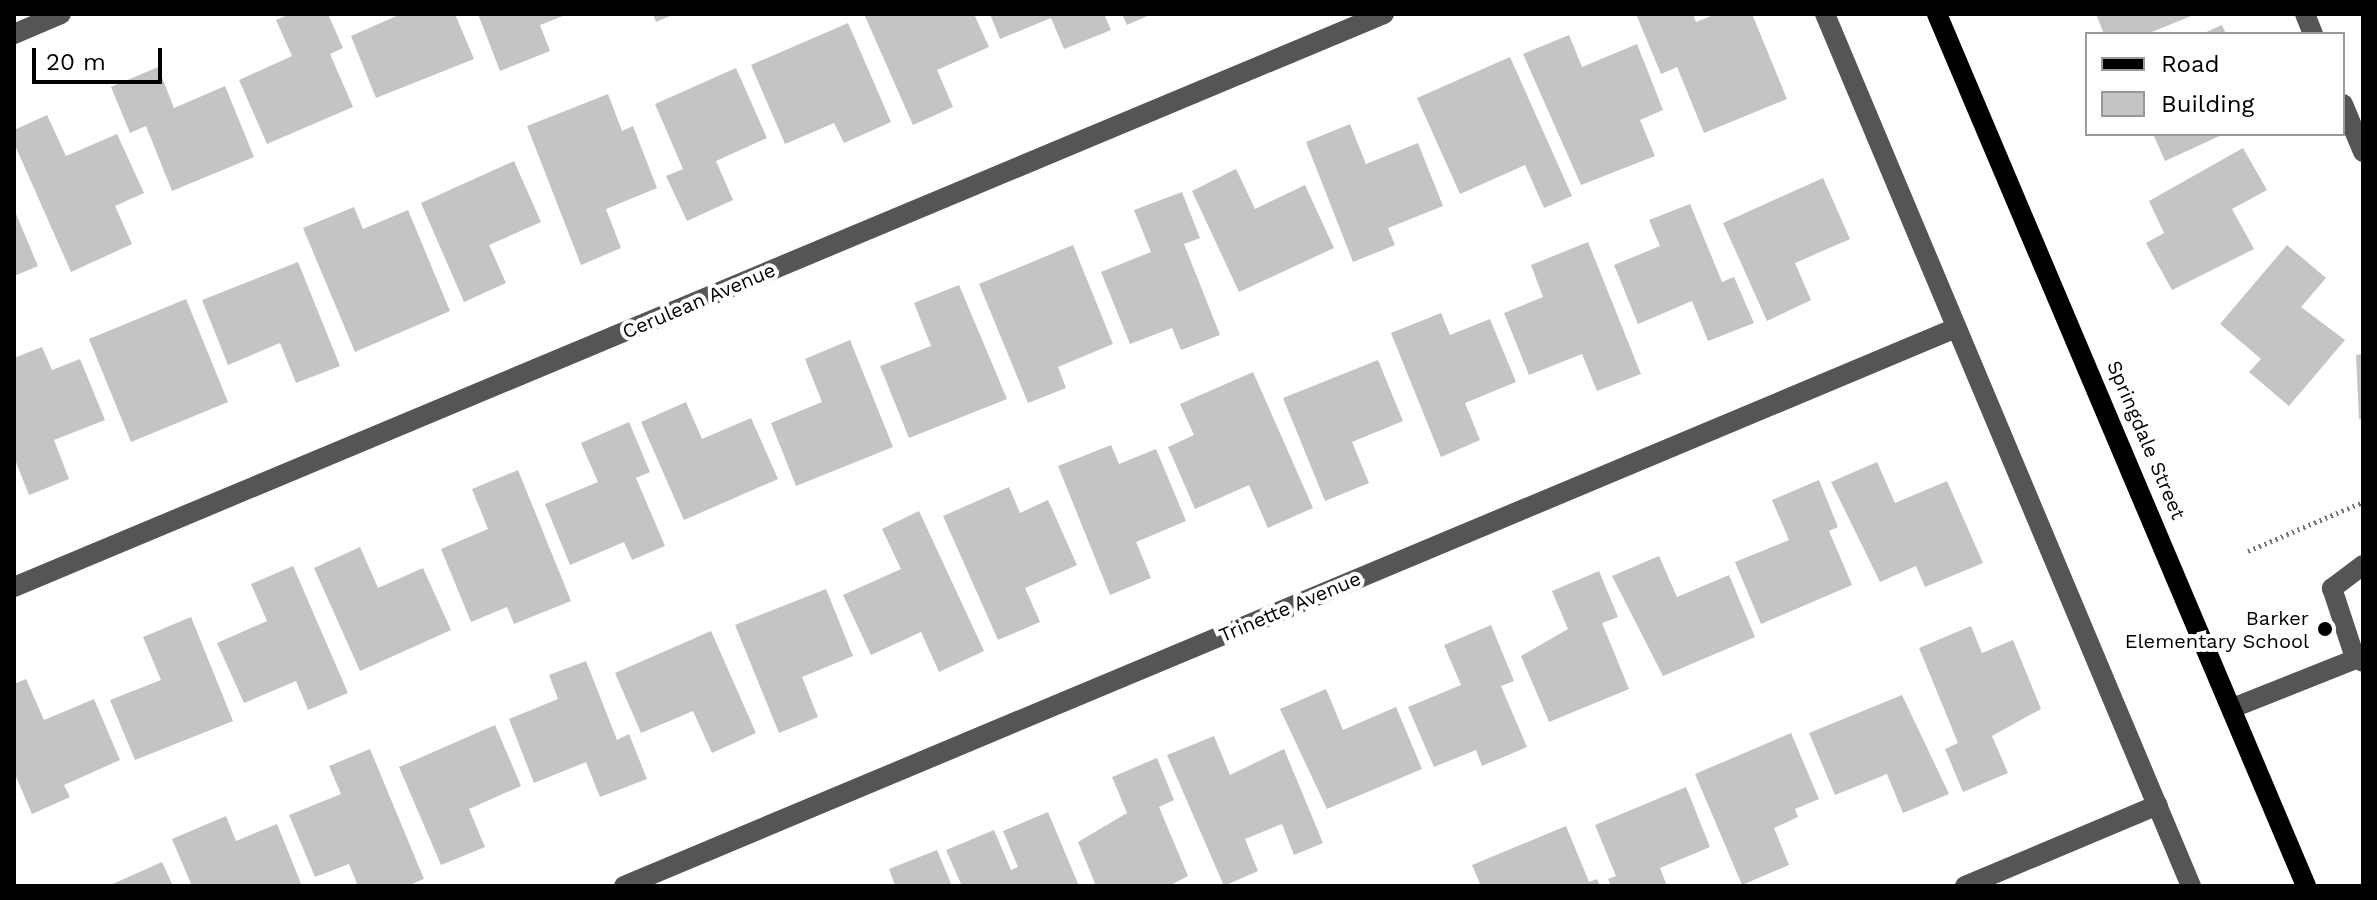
<!DOCTYPE html>
<html>
<head>
<meta charset="utf-8">
<style>
	body { margin:0 }
	#map { position:relative; width:2377px; height:900px; overflow:hidden; background:#fff; font-family:"Work Sans",sans-serif }
	div>[style] { position:absolute }
	.building>* { inset:0; background:#c4c4c4 }
	.path>* { height:5px; margin-top:-2.5px; transform-origin:0; background:repeating-linear-gradient(90deg,#777 0 2px,transparent 0 6px) }
	.minor>* { height:20px; margin:-10px; padding:0 10px; transform-origin:10px; border-radius:10px; background:#555 }
	.major>* { height:20px; margin:-10px; padding:0 10px; transform-origin:10px; border-radius:10px; background:#000 }
	.dots>* { width:22px; height:22px; translate:-50% -50%; box-sizing:border-box; border:4px solid #fff; border-radius:50% }
	span { translate:-50% -50%; white-space:nowrap; text-align:center; line-height:1.15; -webkit-text-stroke:8px #fff; paint-order:stroke }
	.street-label { font-size:20px; color:#000 }
	.poi-label { font-size:20px; color:#000 }
	.right { translate:-100% -50%; text-align:right }
	.frame { position:absolute; inset:0; border:16px solid #000; pointer-events:none }
	.legend { position:absolute; left:2085px; top:32px; width:260px; height:104px; box-sizing:border-box; background:#fff; border:2px solid #999; margin:0; padding:10px 14px; list-style:none; font-size:24px; color:#000 }
	.legend li { display:flex; align-items:center; gap:16px; height:40px }
	.legend b { width:40px; border:2px solid #999 }
	.scale { position:absolute; left:32px; top:48px; width:130px; height:36px; box-sizing:border-box; border:4px solid #000; border-top:0; padding-left:10px; font-size:24px; line-height:28px; white-space:nowrap; color:#000; -webkit-text-stroke:6px #fff; paint-order:stroke }
</style>
</head>
<body>
<div id="map">
	<div class="building">
		<i style="clip-path:polygon(290px 14px,328px 14px,343px 48px,330px 54px,353px 107px,267px 144px,239px 80px,292px 56px,276px 20px)"></i>
		<i style="clip-path:polygon(455px 14px,474px 59px,376px 98px,351px 36px,401px 14px)"></i>
		<i style="clip-path:polygon(478px 14px,568px 14px,540px 25px,550px 51px,500px 71px)"></i>
		<i style="clip-path:polygon(653px 14px,675px 14px,656px 22px)"></i>
		<i style="clip-path:polygon(864px 14px,974px 14px,989px 47px,937px 70px,953px 107px,913px 125px)"></i>
		<i style="clip-path:polygon(990px 14px,1104px 14px,1111px 30px,1064px 49px,1051px 18px,1000px 39px)"></i>
		<i style="clip-path:polygon(1122px 14px,1152px 14px,1127px 25px)"></i>
		<i style="clip-path:polygon(1636px 14px,1693px 14px,1696px 22px,1716px 14px,1752px 14px,1787px 99px,1704px 133px,1677px 67px,1661px 74px)"></i>
		<i style="clip-path:polygon(2096px 14px,2196px 14px,2147px 34px,2104px 34px)"></i>
		<i style="clip-path:polygon(848px 23px,891px 122px,844px 143px,834px 123px,785px 144px,751px 65px)"></i>
		<i style="clip-path:polygon(2222px 25px,2226px 34px,2202px 34px)"></i>
		<i style="clip-path:polygon(1569px 35px,1582px 67px,1637px 44px,1663px 110px,1640px 120px,1655px 156px,1581px 185px,1523px 54px)"></i>
		<i style="clip-path:polygon(1510px 57px,1572px 196px,1544px 208px,1525px 165px,1460px 194px,1417px 98px)"></i>
		<i style="clip-path:polygon(158px 67px,174px 108px,225px 86px,254px 157px,172px 191px,146px 126px,130px 133px,111px 87px)"></i>
		<i style="clip-path:polygon(736px 68px,767px 138px,716px 161px,733px 200px,687px 221px,666px 176px,683px 169px,655px 104px)"></i>
		<i style="clip-path:polygon(608px 94px,622px 131px,633px 126px,657px 188px,606px 209px,621px 248px,581px 265px,527px 126px)"></i>
		<i style="clip-path:polygon(47px 115px,66px 156px,117px 134px,144px 193px,115px 206px,132px 244px,71px 272px,14px 143px,14px 130px)"></i>
		<i style="clip-path:polygon(1350px 124px,1366px 164px,1418px 143px,1443px 206px,1388px 228px,1395px 245px,1353px 262px,1306px 142px)"></i>
		<i style="clip-path:polygon(2153px 134px,2224px 134px,2165px 161px)"></i>
		<i style="clip-path:polygon(2243px 148px,2267px 190px,2232px 209px,2254px 249px,2172px 290px,2146px 243px,2164px 233px,2149px 201px)"></i>
		<i style="clip-path:polygon(514px 161px,541px 222px,489px 245px,506px 283px,464px 302px,421px 203px)"></i>
		<i style="clip-path:polygon(1236px 169px,1255px 209px,1305px 185px,1334px 248px,1239px 292px,1192px 191px)"></i>
		<i style="clip-path:polygon(1823px 178px,1850px 239px,1795px 263px,1811px 300px,1767px 321px,1723px 223px)"></i>
		<i style="clip-path:polygon(1182px 192px,1200px 238px,1184px 244px,1220px 335px,1181px 350px,1172px 328px,1130px 344px,1101px 272px,1151px 252px,1134px 210px)"></i>
		<i style="clip-path:polygon(1690px 204px,1722px 282px,1734px 277px,1754px 323px,1708px 341px,1692px 301px,1638px 324px,1614px 265px,1660px 246px,1649px 220px)"></i>
		<i style="clip-path:polygon(354px 207px,363px 229px,408px 210px,450px 311px,355px 352px,303px 228px)"></i>
		<i style="clip-path:polygon(14px 209px,38px 266px,14px 276px)"></i>
		<i style="clip-path:polygon(1588px 242px,1641px 374px,1597px 391px,1582px 354px,1529px 375px,1504px 313px,1543px 297px,1531px 265px)"></i>
		<i style="clip-path:polygon(1073px 245px,1113px 344px,1058px 367px,1066px 388px,1028px 403px,979px 284px)"></i>
		<i style="clip-path:polygon(2287px 245px,2326px 278px,2301px 307px,2345px 340px,2289px 406px,2249px 372px,2261px 359px,2220px 324px)"></i>
		<i style="clip-path:polygon(298px 262px,340px 366px,296px 383px,280px 343px,228px 365px,202px 300px)"></i>
		<i style="clip-path:polygon(959px 285px,1007px 399px,909px 438px,880px 366px,931px 346px,914px 303px)"></i>
		<i style="clip-path:polygon(186px 299px,228px 402px,131px 442px,89px 339px)"></i>
		<i style="clip-path:polygon(1441px 313px,1450px 335px,1490px 319px,1516px 382px,1465px 403px,1480px 440px,1441px 457px,1391px 333px)"></i>
		<i style="clip-path:polygon(850px 340px,893px 447px,796px 486px,771px 423px,822px 402px,805px 359px)"></i>
		<i style="clip-path:polygon(42px 347px,52px 370px,80px 359px,105px 420px,54px 440px,69px 479px,29px 495px,14px 457px,14px 358px)"></i>
		<i style="clip-path:polygon(2363px 354px,2363px 419px,2359px 419px,2356px 355px)"></i>
		<i style="clip-path:polygon(1378px 360px,1403px 421px,1352px 442px,1369px 483px,1325px 501px,1283px 398px)"></i>
		<i style="clip-path:polygon(1253px 372px,1313px 508px,1268px 528px,1249px 485px,1195px 509px,1168px 447px,1194px 435px,1180px 404px)"></i>
		<i style="clip-path:polygon(686px 402px,702px 439px,751px 418px,778px 479px,684px 520px,641px 422px)"></i>
		<i style="clip-path:polygon(629px 422px,650px 472px,636px 478px,665px 546px,632px 560px,624px 542px,570px 565px,545px 504px,598px 482px,581px 443px)"></i>
		<i style="clip-path:polygon(1111px 445px,1119px 464px,1156px 449px,1186px 521px,1136px 542px,1151px 578px,1110px 595px,1058px 466px)"></i>
		<i style="clip-path:polygon(1877px 462px,1895px 503px,1947px 481px,1983px 563px,1925px 587px,1916px 566px,1880px 582px,1831px 482px)"></i>
		<i style="clip-path:polygon(518px 470px,571px 601px,514px 624px,507px 607px,471px 622px,441px 549px,488px 529px,472px 489px)"></i>
		<i style="clip-path:polygon(1819px 480px,1838px 527px,1829px 531px,1852px 585px,1761px 624px,1735px 562px,1789px 540px,1772px 500px)"></i>
		<i style="clip-path:polygon(1009px 487px,1020px 513px,1048px 500px,1077px 565px,1025px 588px,1040px 622px,998px 640px,943px 516px)"></i>
		<i style="clip-path:polygon(919px 511px,984px 651px,939px 672px,921px 632px,871px 655px,843px 595px,901px 569px,882px 529px)"></i>
		<i style="clip-path:polygon(360px 547px,378px 588px,423px 568px,451px 630px,360px 671px,314px 568px)"></i>
		<i style="clip-path:polygon(1659px 556px,1677px 597px,1729px 575px,1755px 637px,1663px 676px,1612px 576px)"></i>
		<i style="clip-path:polygon(293px 566px,348px 693px,308px 710px,296px 681px,244px 703px,217px 643px,267px 621px,251px 584px)"></i>
		<i style="clip-path:polygon(1599px 571px,1618px 617px,1602px 623px,1629px 689px,1549px 722px,1521px 656px,1568px 629px,1552px 591px)"></i>
		<i style="clip-path:polygon(826px 589px,853px 656px,802px 677px,818px 717px,779px 733px,735px 625px)"></i>
		<i style="clip-path:polygon(191px 617px,233px 721px,135px 760px,110px 700px,161px 680px,143px 637px)"></i>
		<i style="clip-path:polygon(1491px 625px,1514px 681px,1501px 686px,1527px 747px,1482px 766px,1476px 750px,1434px 767px,1408px 707px,1461px 685px,1444px 645px)"></i>
		<i style="clip-path:polygon(1971px 626px,1982px 653px,2013px 640px,2041px 709px,1992px 736px,2008px 773px,1963px 792px,1945px 749px,1958px 743px,1919px 648px)"></i>
		<i style="clip-path:polygon(711px 631px,756px 733px,712px 753px,693px 711px,641px 733px,615px 673px)"></i>
		<i style="clip-path:polygon(586px 661px,617px 740px,629px 734px,647px 779px,600px 797px,586px 762px,534px 783px,509px 719px,558px 699px,549px 675px)"></i>
		<i style="clip-path:polygon(26px 679px,44px 720px,94px 699px,120px 760px,64px 785px,70px 797px,32px 814px,14px 772px,14px 684px)"></i>
		<i style="clip-path:polygon(1326px 689px,1343px 730px,1396px 707px,1422px 769px,1327px 809px,1280px 709px)"></i>
		<i style="clip-path:polygon(1902px 695px,1949px 794px,1903px 813px,1887px 774px,1835px 795px,1809px 733px)"></i>
		<i style="clip-path:polygon(495px 725px,521px 786px,469px 809px,485px 847px,441px 865px,399px 767px)"></i>
		<i style="clip-path:polygon(1791px 733px,1819px 799px,1795px 809px,1798px 817px,1774px 828px,1789px 865px,1742px 885px,1695px 774px)"></i>
		<i style="clip-path:polygon(1214px 736px,1230px 775px,1284px 749px,1323px 843px,1294px 855px,1282px 824px,1245px 839px,1258px 871px,1224px 886px,1167px 755px)"></i>
		<i style="clip-path:polygon(370px 749px,424px 879px,407px 886px,358px 886px,349px 864px,315px 877px,289px 815px,341px 794px,329px 766px)"></i>
		<i style="clip-path:polygon(1157px 758px,1174px 800px,1159px 807px,1188px 876px,1169px 886px,1096px 886px,1078px 842px,1127px 813px,1112px 777px)"></i>
		<i style="clip-path:polygon(1686px 787px,1710px 847px,1660px 868px,1667px 886px,1611px 886px,1608px 879px,1616px 876px,1595px 825px)"></i>
		<i style="clip-path:polygon(1048px 812px,1079px 886px,962px 886px,946px 850px,994px 830px,1011px 870px,1018px 867px,1003px 831px)"></i>
		<i style="clip-path:polygon(226px 816px,236px 841px,277px 824px,302px 886px,192px 886px,172px 839px)"></i>
		<i style="clip-path:polygon(1566px 826px,1589px 882px,1597px 879px,1600px 886px,1481px 886px,1472px 865px)"></i>
		<i style="clip-path:polygon(937px 850px,952px 886px,895px 886px,889px 869px)"></i>
		<i style="clip-path:polygon(162px 862px,173px 886px,108px 886px)"></i>
	</div>
	<div class="path">
		<i style="left:2248px;top:551px;width:125px;rotate:-23.1deg"></i>
	</div>
	<div class="minor">
		<i style="left:1825px;top:14px;width:946px;rotate:67.23deg"></i>
		<i style="left:2305px;top:14px;width:22px;rotate:68deg"></i>
		<i style="left:14px;top:34px;width:51px;rotate:-23.1deg"></i>
		<i style="left:2343px;top:104px;width:52px;rotate:67.4deg"></i>
		<i style="left:2363px;top:565px;width:39px;rotate:143deg"></i>
		<i style="left:2332px;top:588px;width:71px;rotate:71.8deg"></i>
		<i style="left:2354px;top:655px;width:11px;rotate:38deg"></i>
		<i style="left:14px;top:587px;width:1485px;rotate:-22.7deg"></i>
		<i style="left:2235px;top:707px;width:138px;rotate:-21.7deg"></i>
		<i style="left:624px;top:886px;width:1444px;rotate:-22.73deg"></i>
		<i style="left:1965px;top:886px;width:209px;rotate:-22.8deg"></i>
	</div>
	<div class="major">
		<i style="left:1937px;top:14px;width:947px;rotate:67.06deg"></i>
	</div>
	<div class="dots">
		<i style="left:2325px;top:629px;background:#000"></i>
	</div>
	<div class="street-label">
		<span style="left:699px;top:301px;rotate:-23deg">Cerulean Avenue</span>
		<span style="left:2146px;top:440px;rotate:67deg">Springdale Street</span>
		<span style="left:1290px;top:607px;rotate:-23deg">Trinette Avenue</span>
	</div>
	<div class="poi-label">
		<span class="right" style="left:2309px;top:630px">Barker<br>Elementary School</span>
	</div>
	<div class="frame"></div>
	<ul class="legend">
	<li><b style="height:10px;background:#000"></b>Road</li>
	<li><b style="height:22px;background:#c4c4c4"></b>Building</li>
	</ul>
	<div class="scale">20 m</div>
</div>
</body>
</html>
